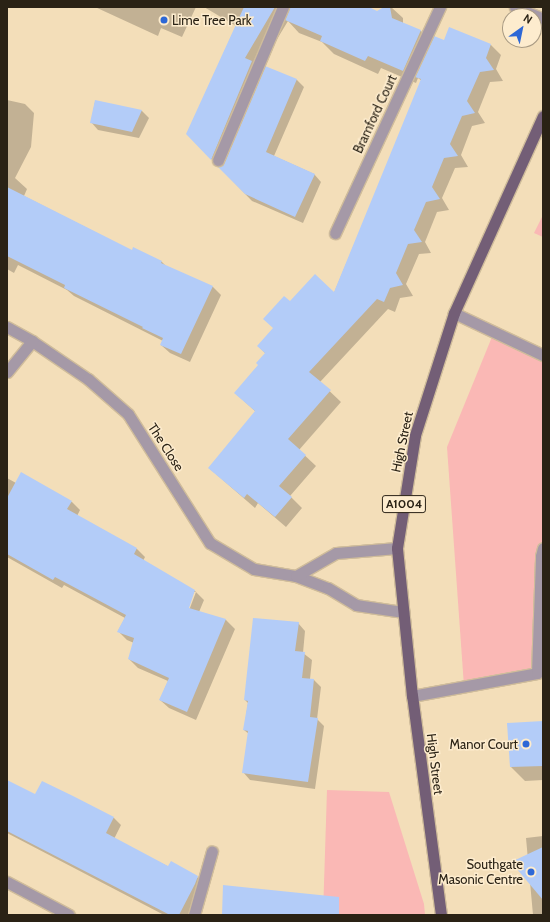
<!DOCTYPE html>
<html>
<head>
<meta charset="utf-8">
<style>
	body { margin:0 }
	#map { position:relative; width:550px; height:922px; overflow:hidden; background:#f3deb9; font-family:Cabin,sans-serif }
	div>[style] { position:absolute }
	.green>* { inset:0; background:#fab8b5 }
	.shadow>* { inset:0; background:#0003 }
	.building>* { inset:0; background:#b3ccf8 }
	.roads { filter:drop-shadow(1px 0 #cfbc9b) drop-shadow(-1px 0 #cfbc9b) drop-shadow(0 1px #cfbc9b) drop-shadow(0 -1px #cfbc9b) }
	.service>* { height:11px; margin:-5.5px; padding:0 5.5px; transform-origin:5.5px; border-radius:5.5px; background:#a599a7 }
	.minor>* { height:11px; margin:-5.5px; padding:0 5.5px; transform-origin:5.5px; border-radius:5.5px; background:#a599a7 }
	.primary>* { height:11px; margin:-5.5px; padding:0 5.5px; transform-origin:5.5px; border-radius:5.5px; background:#735e76 }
	.dots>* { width:11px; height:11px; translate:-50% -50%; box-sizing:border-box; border:2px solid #fdecce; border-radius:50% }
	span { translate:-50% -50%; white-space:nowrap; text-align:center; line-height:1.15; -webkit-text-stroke:3px #fdecce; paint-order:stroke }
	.shield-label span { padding:1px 3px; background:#fdecce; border:1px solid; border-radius:3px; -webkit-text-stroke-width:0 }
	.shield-label { font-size:12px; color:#2a2215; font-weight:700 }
	.poi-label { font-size:13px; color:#2a2215 }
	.left { translate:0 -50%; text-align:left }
	.right { translate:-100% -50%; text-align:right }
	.street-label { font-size:13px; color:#2a2215 }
	.frame { position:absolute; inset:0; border:8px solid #2a2215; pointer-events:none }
	.north { position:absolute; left:502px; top:8px; width:40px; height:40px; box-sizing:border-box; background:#fdecce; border:1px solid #a99b84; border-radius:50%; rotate:33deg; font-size:11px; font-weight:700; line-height:16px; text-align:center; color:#2a2215 }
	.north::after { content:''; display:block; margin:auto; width:14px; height:18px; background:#2e68d6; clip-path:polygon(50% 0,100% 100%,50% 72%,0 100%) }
</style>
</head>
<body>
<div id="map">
	<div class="green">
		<i style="clip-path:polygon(543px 215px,543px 237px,534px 233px)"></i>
		<i style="clip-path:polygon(494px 332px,543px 355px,543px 548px,537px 673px,464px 686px,447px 447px)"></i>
		<i style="clip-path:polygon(327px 790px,389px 792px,424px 904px,425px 915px,323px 915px)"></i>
	</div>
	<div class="shadow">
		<i style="clip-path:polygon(95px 7px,196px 7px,182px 37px,161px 28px,158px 36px)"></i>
		<i style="clip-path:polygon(204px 7px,366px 7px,377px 12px,387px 7px,391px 7px,403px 18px,403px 24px,421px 31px,432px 43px,445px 41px,491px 45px,501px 55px,496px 69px,503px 81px,490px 82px,478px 112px,485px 123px,472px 126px,461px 155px,468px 167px,455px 168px,442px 198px,449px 210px,437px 212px,425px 242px,431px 253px,419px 254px,406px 284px,413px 296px,400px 298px,395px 312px,388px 309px,320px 382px,341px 402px,299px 450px,316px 466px,290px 496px,302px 508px,286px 527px,258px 503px,255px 508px,209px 468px,256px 412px,235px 393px,259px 365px,266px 354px,258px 346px,274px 329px,290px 303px,334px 293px,422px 81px,418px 78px,416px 83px,381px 68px,378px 74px,334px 54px,322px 42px,299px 33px,288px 21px,259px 69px,263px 74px,266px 68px,297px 80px,304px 87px,274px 156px,314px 174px,321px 182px,303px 223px,252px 201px,187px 134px,236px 26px)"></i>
		<i style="clip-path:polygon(7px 100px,25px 104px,34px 113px,31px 147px,15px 178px,27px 189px,24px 196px,132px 251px,161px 261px,166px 266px,213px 287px,221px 295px,190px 362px,170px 353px,161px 345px,163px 341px,74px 296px,67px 290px,18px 265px,14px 273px,7px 269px)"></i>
		<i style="clip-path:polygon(95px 102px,142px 111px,149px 118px,139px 138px,98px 130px,91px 122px)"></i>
		<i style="clip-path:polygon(evenodd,7px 478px,16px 483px,72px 502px,80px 510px,77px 516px,137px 549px,145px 557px,143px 561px,195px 591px,204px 600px,199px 612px,226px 620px,235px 629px,196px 720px,169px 708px,160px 700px,168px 681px,138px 668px,129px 659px,134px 643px,127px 640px,118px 631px,125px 618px,64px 585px,62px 588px,7px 557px,7px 478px,194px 592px,196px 592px,188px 613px,186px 612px,194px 592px)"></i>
		<i style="clip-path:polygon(298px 623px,305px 631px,303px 653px,312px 660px,310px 679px,314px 680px,321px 687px,317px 719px,324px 726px,315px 789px,250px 780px,243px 772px,249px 734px,244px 730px,248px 703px,245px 700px)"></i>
		<i style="clip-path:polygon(543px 722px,543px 780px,525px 781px,511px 767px)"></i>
		<i style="clip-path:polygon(7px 781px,36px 796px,72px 797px,114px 818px,121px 825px,114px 839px,169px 867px,197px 877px,204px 884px,190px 915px,164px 915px,7px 833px)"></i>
		<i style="clip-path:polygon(543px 836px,543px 915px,533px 915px,526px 838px)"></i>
	</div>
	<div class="building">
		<i style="clip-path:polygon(244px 7px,275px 7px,245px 58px,252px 61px,211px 160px,186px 134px)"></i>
		<i style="clip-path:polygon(290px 7px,369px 7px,377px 11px,384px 7px,390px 7px,392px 18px,421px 30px,403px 71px,368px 56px,365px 61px,320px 41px,322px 36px,285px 20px)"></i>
		<i style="clip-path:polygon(449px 27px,491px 44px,486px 58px,494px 70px,480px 72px,467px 101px,475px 113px,462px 116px,450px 144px,458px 156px,444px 158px,432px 187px,440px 199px,426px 202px,414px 230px,422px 242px,408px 244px,396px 273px,403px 285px,390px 288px,384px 302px,377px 299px,309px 372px,331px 390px,288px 439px,306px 455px,279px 486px,292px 497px,275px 517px,247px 494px,244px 498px,208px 468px,255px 411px,234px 393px,258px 365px,256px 363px,265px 353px,257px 346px,273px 328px,263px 319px,284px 296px,290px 301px,315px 274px,334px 292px,421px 79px,415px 77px,434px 36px,444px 40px)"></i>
		<i style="clip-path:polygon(265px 66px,297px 79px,266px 152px,315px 174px,295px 217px,245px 194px,218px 167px,224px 163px)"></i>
		<i style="clip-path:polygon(95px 100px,142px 110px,132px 132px,90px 123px)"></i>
		<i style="clip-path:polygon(7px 187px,132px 250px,133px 247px,162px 261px,161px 263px,213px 286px,181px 354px,160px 345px,163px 338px,142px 328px,143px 327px,64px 288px,65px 285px,7px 256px)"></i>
		<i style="clip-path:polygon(21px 472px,72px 501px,67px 509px,137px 548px,134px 554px,195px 590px,189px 608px,226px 619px,187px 712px,159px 700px,169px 678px,128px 659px,134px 638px,117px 632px,126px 615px,55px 577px,53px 580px,7px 554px,7px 498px)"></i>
		<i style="clip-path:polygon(253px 618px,299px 622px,295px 651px,305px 652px,302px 678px,314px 679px,310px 717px,318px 718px,308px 782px,242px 773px,248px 731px,243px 730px,248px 701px,244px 700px)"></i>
		<i style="clip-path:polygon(543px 721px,543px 766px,510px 767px,507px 723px)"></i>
		<i style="clip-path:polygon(7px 780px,35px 794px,42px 781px,73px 796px,114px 817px,106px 833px,168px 866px,171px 861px,198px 876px,195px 884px,179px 915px,170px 915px,7px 831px)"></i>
		<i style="clip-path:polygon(543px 847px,543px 900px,511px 862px)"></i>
		<i style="clip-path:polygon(223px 885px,339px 897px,339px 915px,222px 915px)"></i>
	</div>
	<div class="roads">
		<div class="service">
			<i style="left:218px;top:160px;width:166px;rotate:-67deg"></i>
			<i style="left:335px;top:233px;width:249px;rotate:-65.1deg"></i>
			<i style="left:194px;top:915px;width:66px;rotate:-74.3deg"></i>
		</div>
		<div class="minor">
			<i style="left:515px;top:7px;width:30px;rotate:23deg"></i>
			<i style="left:454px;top:313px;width:98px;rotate:25.3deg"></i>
			<i style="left:7px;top:327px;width:29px;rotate:29deg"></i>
			<i style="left:32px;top:341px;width:68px;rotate:34.2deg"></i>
			<i style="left:88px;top:379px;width:53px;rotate:41.2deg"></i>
			<i style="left:128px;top:414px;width:153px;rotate:57.6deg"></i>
			<i style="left:210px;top:543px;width:51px;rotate:30.6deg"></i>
			<i style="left:254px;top:569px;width:43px;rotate:9.5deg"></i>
			<i style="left:296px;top:576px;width:34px;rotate:21deg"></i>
			<i style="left:328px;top:588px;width:33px;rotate:31deg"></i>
			<i style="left:356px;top:605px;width:48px;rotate:8.5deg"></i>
			<i style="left:7px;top:372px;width:40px;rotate:-51deg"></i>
			<i style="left:296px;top:576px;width:46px;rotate:-29.9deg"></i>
			<i style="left:336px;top:553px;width:61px;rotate:-4.7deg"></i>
			<i style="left:412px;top:696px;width:127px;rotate:-10.4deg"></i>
			<i style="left:537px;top:673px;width:117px;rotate:-88deg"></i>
			<i style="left:541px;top:556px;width:8px;rotate:-76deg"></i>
			<i style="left:7px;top:882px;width:70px;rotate:28deg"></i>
		</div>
		<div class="primary">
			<i style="left:441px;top:915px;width:221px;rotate:-97.5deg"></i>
			<i style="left:412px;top:696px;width:149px;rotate:-95.8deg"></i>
			<i style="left:397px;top:548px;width:114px;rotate:-80.9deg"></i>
			<i style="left:415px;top:435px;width:128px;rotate:-72.3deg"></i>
			<i style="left:454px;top:313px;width:216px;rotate:-65.7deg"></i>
		</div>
	</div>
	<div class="dots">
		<i style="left:164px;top:20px;background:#2e68d6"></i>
		<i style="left:526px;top:744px;background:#2e68d6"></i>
		<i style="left:531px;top:872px;background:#2e68d6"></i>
	</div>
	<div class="shield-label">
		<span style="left:404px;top:504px">A1004</span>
	</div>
	<div class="poi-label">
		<span class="left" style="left:172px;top:20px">Lime Tree Park</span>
		<span class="right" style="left:518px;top:744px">Manor Court</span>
		<span class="right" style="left:523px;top:872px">Southgate<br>Masonic Centre</span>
	</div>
	<div class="street-label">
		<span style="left:375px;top:114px;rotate:-65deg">Bramford Court</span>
		<span style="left:402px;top:442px;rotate:-78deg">High Street</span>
		<span style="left:166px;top:447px;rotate:57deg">The Close</span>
		<span style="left:435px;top:764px;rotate:83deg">High Street</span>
	</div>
	<div class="frame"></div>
	<div class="north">N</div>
</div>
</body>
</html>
